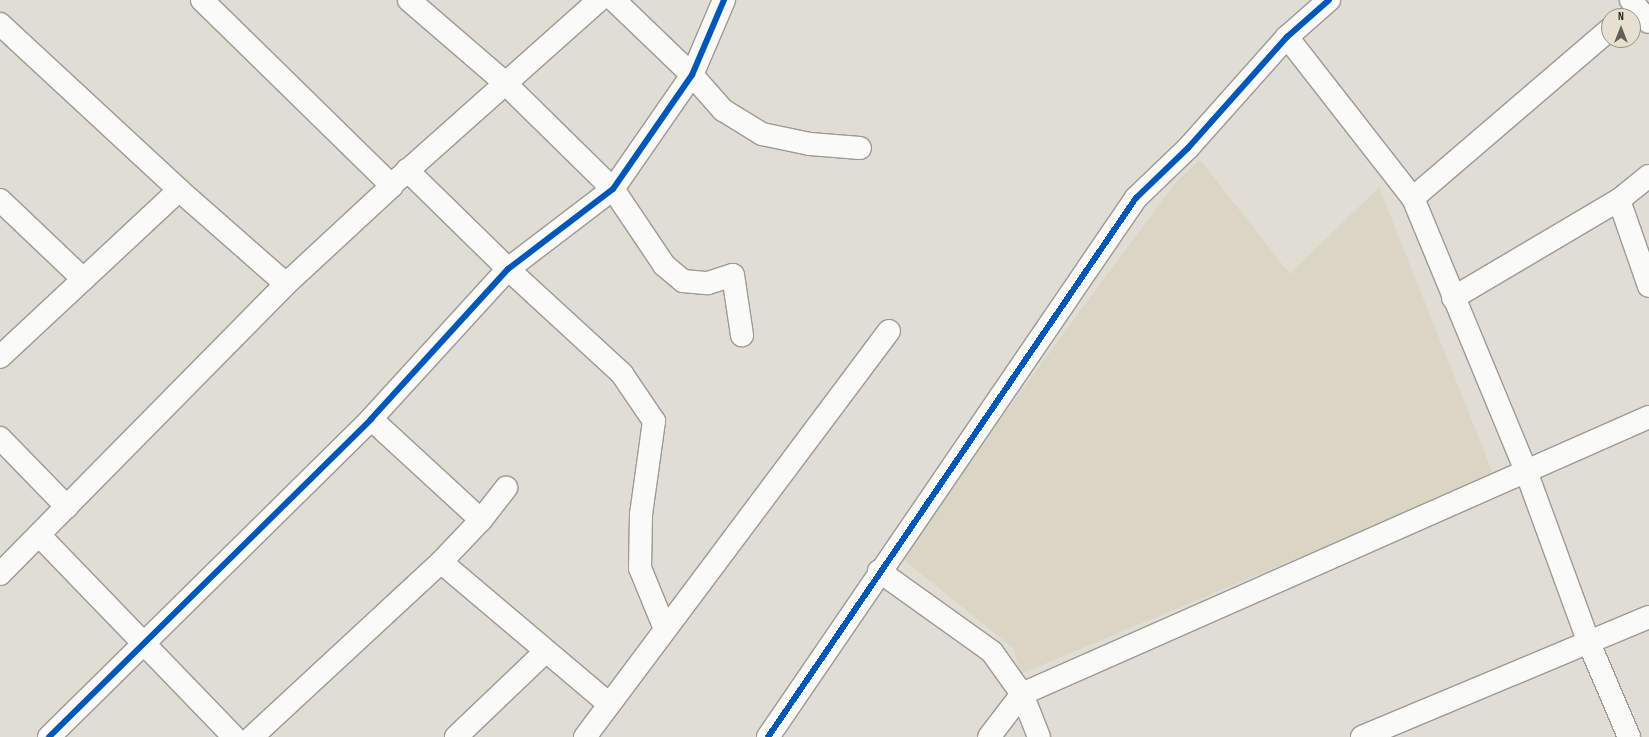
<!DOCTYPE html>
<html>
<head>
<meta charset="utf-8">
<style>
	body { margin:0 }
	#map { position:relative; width:1649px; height:737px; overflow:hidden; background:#e0ddd5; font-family:"Sofia Sans Condensed",sans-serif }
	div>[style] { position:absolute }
	.built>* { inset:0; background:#dad5c4 }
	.roads { filter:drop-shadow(1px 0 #9c9a94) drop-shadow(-1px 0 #9c9a94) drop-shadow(0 1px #9c9a94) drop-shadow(0 -1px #9c9a94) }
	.minor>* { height:22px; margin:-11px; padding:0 11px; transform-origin:11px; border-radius:11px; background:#fafaf9 }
	.cycleway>* { height:6px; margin:-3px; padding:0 3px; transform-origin:3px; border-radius:3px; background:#0057b8 }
	span { translate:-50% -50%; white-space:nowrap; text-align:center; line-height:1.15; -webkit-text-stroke:3px #e5e0d0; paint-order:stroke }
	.north { position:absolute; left:1601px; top:8px; width:40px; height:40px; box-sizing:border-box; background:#e5e0d0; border:1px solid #959185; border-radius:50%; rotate:0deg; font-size:11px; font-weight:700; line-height:16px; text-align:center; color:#1c1b15 }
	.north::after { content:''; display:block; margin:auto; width:14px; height:18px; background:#615f58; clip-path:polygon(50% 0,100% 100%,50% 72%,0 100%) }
</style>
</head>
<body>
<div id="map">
	<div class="built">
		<i style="clip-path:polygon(1200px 160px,1290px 274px,1379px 187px,1494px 476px,1020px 674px,1013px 648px,899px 556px,1175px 183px)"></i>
	</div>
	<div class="roads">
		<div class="minor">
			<i style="left:409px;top:0;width:127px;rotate:40.8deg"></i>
			<i style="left:505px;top:83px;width:151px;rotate:44.5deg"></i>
			<i style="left:613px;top:189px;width:92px;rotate:56.1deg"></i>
			<i style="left:664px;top:265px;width:25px;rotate:40deg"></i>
			<i style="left:683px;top:281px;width:25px;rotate:5deg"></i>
			<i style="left:708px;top:283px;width:26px;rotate:-18deg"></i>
			<i style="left:733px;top:275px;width:61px;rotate:81.5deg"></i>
			<i style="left:614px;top:0;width:108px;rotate:43.9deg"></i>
			<i style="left:692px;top:75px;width:47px;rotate:48.5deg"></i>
			<i style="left:723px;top:110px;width:46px;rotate:31.6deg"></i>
			<i style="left:762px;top:134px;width:49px;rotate:11.8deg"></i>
			<i style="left:810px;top:144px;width:50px;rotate:4.6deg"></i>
			<i style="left:1631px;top:0;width:28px;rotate:51deg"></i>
			<i style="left:0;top:24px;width:244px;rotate:42.8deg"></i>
			<i style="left:179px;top:190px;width:142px;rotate:41.3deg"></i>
			<i style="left:1287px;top:37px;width:204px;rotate:52deg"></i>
			<i style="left:1413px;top:198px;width:295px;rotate:67.5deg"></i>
			<i style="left:1526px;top:471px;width:183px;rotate:69.9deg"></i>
			<i style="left:1589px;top:643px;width:102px;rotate:66.9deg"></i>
			<i style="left:407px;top:170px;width:141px;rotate:44.4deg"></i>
			<i style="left:508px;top:269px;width:155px;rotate:42.6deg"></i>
			<i style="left:622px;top:374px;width:57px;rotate:55.8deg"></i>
			<i style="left:654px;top:421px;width:95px;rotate:97.9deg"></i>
			<i style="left:641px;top:515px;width:53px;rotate:91.1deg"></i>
			<i style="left:640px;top:568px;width:66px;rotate:67.7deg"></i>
			<i style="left:397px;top:180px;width:271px;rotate:-41.7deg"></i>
			<i style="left:1413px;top:198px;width:258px;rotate:-40.6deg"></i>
			<i style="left:0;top:200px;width:115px;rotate:43.6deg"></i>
			<i style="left:1619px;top:200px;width:91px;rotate:70.8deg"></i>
			<i style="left:1453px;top:298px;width:193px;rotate:-30.6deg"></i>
			<i style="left:1619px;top:200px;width:38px;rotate:-39deg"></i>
			<i style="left:0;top:357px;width:245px;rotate:-43deg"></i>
			<i style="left:0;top:438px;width:96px;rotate:45.8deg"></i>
			<i style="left:481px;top:520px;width:41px;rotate:-52deg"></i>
			<i style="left:39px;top:535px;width:281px;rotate:46deg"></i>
			<i style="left:441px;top:562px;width:220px;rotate:40.2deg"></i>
			<i style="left:879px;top:571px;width:139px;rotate:35.6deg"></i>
			<i style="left:992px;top:652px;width:52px;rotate:54.5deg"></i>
			<i style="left:1022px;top:694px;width:685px;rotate:-23.84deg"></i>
			<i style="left:0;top:574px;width:407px;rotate:-45.4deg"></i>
			<i style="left:286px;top:284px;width:144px;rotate:-42.8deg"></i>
			<i style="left:392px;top:186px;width:266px;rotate:-135.6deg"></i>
			<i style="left:1022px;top:694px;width:46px;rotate:68.4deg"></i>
			<i style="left:49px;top:737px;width:453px;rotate:-44.6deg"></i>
			<i style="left:371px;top:419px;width:203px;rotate:-47.6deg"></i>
			<i style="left:508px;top:269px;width:132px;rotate:-37.3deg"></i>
			<i style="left:613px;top:189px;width:139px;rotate:-55.3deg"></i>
			<i style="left:692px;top:75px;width:82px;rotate:-66.9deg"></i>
			<i style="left:252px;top:737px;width:258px;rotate:-42.8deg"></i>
			<i style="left:441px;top:562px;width:58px;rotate:-46.4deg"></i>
			<i style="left:481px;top:520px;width:149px;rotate:-137.4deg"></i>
			<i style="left:456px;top:737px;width:124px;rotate:-43.7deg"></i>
			<i style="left:585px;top:737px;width:507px;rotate:-53.18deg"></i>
			<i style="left:768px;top:737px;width:653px;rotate:-55.68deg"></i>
			<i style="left:1136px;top:198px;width:72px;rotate:-43.9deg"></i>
			<i style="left:1188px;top:148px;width:149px;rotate:-48.3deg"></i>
			<i style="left:1287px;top:37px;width:56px;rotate:-41.4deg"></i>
			<i style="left:989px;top:737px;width:54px;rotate:-52.5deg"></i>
			<i style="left:1362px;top:737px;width:311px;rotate:-22.7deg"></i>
		</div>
	</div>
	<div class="cycleway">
		<i style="left:49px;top:737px;width:453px;rotate:-44.6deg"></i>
		<i style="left:371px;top:419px;width:203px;rotate:-47.6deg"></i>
		<i style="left:508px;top:269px;width:132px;rotate:-37.3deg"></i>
		<i style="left:613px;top:189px;width:139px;rotate:-55.3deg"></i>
		<i style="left:692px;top:75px;width:82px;rotate:-66.9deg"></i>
		<i style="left:768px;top:737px;width:653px;rotate:-55.68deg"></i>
		<i style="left:1136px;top:198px;width:72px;rotate:-43.9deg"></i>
		<i style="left:1188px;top:148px;width:149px;rotate:-48.3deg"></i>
		<i style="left:1287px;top:37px;width:56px;rotate:-41.4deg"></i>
	</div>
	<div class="north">N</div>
</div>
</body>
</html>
